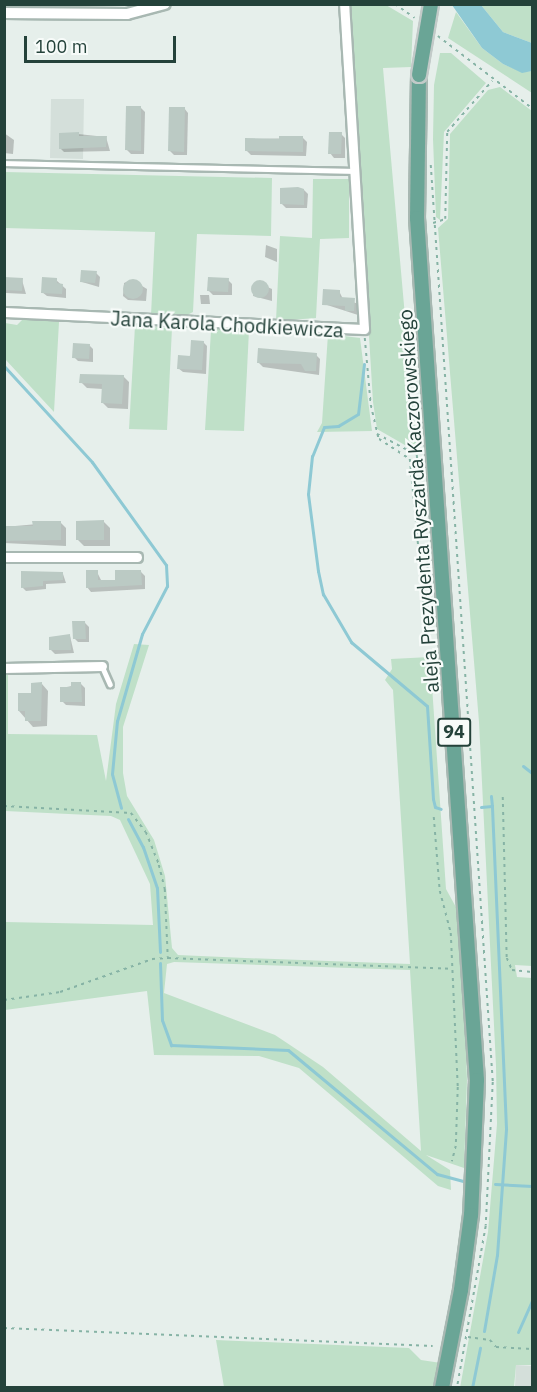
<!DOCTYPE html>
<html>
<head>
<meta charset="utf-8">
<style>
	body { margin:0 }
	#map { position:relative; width:537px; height:1392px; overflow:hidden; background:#e6efeb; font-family:"IBM Plex Sans",sans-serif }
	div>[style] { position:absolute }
	.built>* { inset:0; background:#d4dfda }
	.green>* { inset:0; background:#bfe0c8 }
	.water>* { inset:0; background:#8ec9d4 }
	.shadow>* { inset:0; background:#0003 }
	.stream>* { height:3px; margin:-1.5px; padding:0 1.5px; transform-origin:1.5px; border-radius:1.5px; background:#8ec9d4 }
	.building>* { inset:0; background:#bbcac4 }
	.round { border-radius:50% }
	.path>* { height:1.5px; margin-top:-0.75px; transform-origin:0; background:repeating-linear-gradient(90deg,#86b3a5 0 3px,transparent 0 7.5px) }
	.roads { filter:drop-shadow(2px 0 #a8b8b2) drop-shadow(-2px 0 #a8b8b2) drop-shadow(0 2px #a8b8b2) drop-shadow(0 -2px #a8b8b2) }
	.service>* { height:4.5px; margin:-2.25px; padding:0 2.25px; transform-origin:2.25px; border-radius:2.25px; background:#fff }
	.minor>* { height:9px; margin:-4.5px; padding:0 4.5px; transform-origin:4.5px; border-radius:4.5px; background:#fff }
	.tertiary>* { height:10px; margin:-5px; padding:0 5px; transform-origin:5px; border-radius:5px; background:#fff }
	.primary>* { height:14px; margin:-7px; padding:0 7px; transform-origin:7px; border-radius:7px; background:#6aa596 }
	.bridges { filter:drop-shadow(2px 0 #c2cac8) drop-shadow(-2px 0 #c2cac8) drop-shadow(0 2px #c2cac8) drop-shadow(0 -2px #c2cac8) }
	.primary-bridge>* { height:14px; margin:-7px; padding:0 7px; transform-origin:7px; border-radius:7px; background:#6aa596 }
	span { translate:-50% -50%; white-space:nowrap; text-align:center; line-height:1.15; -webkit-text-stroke:4.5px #f7fbf9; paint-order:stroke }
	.shield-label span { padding:2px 4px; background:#f7fbf9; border:2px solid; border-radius:4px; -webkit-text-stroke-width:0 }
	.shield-label { font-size:18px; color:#24423a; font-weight:700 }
	.street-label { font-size:20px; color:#24423a }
	.frame { position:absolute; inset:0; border:6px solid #24423a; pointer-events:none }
	.scale { position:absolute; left:24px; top:36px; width:152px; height:27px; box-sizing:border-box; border:3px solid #24423a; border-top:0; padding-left:8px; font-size:18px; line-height:21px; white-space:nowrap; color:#24423a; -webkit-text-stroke:4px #f7fbf9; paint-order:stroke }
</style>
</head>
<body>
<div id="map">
	<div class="built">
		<i style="clip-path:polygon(51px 99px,84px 99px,83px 159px,50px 158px)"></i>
		<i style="clip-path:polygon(516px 1365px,532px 1366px,532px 1387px,515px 1387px)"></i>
	</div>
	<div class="green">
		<i style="clip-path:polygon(349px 5px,386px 5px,413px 21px,411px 67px,383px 68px,417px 452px,377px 429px,373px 402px)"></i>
		<i style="clip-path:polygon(481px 5px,532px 5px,532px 43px,503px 32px)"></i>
		<i style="clip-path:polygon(456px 12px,482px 48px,503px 64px,522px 72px,532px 71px,532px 93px,448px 38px)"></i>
		<i style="clip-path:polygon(440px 53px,451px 53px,486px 83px,444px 132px,440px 220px,436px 217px,433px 139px,434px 85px)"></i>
		<i style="clip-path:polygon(500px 87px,532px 111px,532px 966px,515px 965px,517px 977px,532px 978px,532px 1365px,516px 1365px,514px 1387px,460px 1388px,488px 1232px,497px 1124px,496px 1066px,479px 722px,438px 228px,448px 219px,450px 134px,488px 90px)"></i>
		<i style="clip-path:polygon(5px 172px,272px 178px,271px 236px,197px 234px,193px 312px,183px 317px,151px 315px,155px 232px,5px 228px)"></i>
		<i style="clip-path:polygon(313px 179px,349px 179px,349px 238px,320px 239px,316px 318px,276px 321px,280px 236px,312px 238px)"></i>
		<i style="clip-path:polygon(24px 318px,59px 322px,54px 412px,5px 359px,5px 323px,17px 325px)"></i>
		<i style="clip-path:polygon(135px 326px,172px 328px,167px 430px,129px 429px)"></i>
		<i style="clip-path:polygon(215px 329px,249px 330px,244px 431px,205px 430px,211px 331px)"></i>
		<i style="clip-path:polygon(328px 334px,360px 338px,372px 431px,317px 432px,322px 423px)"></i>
		<i style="clip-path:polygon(evenodd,134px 644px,149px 645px,123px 727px,123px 773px,127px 796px,154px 840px,165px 876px,172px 948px,178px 955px,245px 958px,410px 964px,393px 690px,385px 680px,392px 669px,391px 659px,430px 657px,446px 889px,457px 909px,463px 972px,467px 1080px,464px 1168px,426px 1155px,450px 1170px,451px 1190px,438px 1186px,299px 1068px,259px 1056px,154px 1055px,147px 991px,5px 1010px,5px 922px,153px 925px,150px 884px,120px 820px,111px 816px,5px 811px,5px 674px,8px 674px,8px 734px,97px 735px,106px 781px,116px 704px,134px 644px,174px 962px,410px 970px,421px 1151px,323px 1067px,275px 1035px,164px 993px,167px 964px,174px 962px)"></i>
		<i style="clip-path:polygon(216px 1340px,409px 1348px,421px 1360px,441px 1363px,435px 1387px,224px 1387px)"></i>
	</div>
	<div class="water">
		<i style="clip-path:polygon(452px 5px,481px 5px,503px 32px,532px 43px,532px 71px,522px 73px,503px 64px,482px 48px)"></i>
	</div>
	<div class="shadow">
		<i style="clip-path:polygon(141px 108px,145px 112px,144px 154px,131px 154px,127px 150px)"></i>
		<i style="clip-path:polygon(184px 108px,188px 113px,187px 155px,174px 155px,170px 151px)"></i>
		<i style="clip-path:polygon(4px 133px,14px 140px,13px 154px,4px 153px)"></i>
		<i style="clip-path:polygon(78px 134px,106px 137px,110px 151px,64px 152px,60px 148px)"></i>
		<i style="clip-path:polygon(341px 134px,345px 138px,345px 158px,334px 158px,330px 153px)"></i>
		<i style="clip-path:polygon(303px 138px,307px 142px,306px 156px,251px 155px,246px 150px,247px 139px)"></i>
		<i style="clip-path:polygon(304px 190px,308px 194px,307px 208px,286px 208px,282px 204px)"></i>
		<i style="clip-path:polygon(266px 245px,277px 249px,277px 262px,265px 257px)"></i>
		<i style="clip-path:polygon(96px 273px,100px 277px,99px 287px,82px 282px)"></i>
		<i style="clip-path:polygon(4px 279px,22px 280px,26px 294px,6px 293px)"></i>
		<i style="clip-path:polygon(56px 280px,66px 289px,66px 298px,47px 296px,42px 292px)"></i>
		<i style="clip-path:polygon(132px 280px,147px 289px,146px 301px,128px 300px,123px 296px,124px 283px)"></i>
		<i style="clip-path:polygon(228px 280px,232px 284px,232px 295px,213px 295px,208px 290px)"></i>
		<i style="clip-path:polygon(256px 282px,272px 289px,272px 301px,253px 296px)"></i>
		<i style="clip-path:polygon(339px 291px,343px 299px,359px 304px,358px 315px,324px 304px)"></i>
		<i style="clip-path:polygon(200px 295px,209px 295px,210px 304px,201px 304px)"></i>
		<i style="clip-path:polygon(203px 342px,207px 346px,206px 374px,183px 372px,178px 368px)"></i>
		<i style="clip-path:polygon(89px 345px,93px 349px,93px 362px,78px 361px,74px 357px)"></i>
		<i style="clip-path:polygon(316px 355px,320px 359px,319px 375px,263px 367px,259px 363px)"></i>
		<i style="clip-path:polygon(123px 376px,129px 382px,128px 409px,108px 408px,102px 402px,103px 389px,87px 388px,81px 382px)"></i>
		<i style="clip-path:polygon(60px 522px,66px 528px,66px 546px,4px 543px,4px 527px)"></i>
		<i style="clip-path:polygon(104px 522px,110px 528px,110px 546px,84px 546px,78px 540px)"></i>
		<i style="clip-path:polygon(97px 572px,102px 582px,117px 582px,141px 572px,145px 576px,145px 589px,91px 592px,87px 587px)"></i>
		<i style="clip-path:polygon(63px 574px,66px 583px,46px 584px,46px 589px,26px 591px,22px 587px)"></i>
		<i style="clip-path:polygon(85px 623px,89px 627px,89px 642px,78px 642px,74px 638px)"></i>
		<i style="clip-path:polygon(70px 636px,74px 653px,55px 654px,51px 650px)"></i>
		<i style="clip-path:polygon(42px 684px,48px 691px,47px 726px,33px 727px,19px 711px)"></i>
		<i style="clip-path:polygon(81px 684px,85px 688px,85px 706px,66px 705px,62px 701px,62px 688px)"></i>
	</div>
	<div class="stream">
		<i style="left:364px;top:364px;width:50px;rotate:96.8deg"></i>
		<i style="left:358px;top:414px;width:23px;rotate:149deg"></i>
		<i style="left:338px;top:426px;width:14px;rotate:176deg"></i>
		<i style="left:324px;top:427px;width:31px;rotate:112deg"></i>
		<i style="left:312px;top:456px;width:38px;rotate:96deg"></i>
		<i style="left:308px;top:494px;width:78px;rotate:82.6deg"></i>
		<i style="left:318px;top:571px;width:24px;rotate:78deg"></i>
		<i style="left:323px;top:594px;width:56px;rotate:59.7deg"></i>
		<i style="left:351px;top:642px;width:99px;rotate:40.1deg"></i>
		<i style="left:427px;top:706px;width:93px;rotate:86.3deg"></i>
		<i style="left:433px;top:799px;width:8px;rotate:76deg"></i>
		<i style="left:435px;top:807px;width:6px;rotate:18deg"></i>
		<i style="left:4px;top:366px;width:130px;rotate:47.5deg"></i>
		<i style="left:92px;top:462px;width:127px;rotate:54.3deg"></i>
		<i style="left:166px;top:565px;width:21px;rotate:87deg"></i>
		<i style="left:167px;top:586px;width:54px;rotate:117.5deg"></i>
		<i style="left:142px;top:634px;width:91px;rotate:106deg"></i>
		<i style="left:117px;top:721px;width:53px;rotate:95.4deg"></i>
		<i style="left:112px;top:774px;width:35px;rotate:75deg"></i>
		<i style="left:523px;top:766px;width:11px;rotate:38deg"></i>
		<i style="left:481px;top:807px;width:11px;rotate:-5deg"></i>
		<i style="left:492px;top:806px;width:10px;rotate:-96deg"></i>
		<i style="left:128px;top:819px;width:32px;rotate:62deg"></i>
		<i style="left:143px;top:847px;width:43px;rotate:71.1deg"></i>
		<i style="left:157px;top:888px;width:64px;rotate:87.3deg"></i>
		<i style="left:160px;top:963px;width:57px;rotate:88deg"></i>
		<i style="left:162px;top:1020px;width:27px;rotate:70deg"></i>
		<i style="left:171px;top:1045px;width:117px;rotate:2.4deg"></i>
		<i style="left:288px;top:1050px;width:194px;rotate:39.8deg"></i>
		<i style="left:437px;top:1174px;width:27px;rotate:15deg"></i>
		<i style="left:495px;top:1184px;width:37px;rotate:3deg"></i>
		<i style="left:484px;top:1331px;width:77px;rotate:-80.3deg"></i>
		<i style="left:497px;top:1255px;width:127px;rotate:-85.9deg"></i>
		<i style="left:506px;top:1128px;width:322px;rotate:-92.5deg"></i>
		<i style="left:518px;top:1332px;width:35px;rotate:-66deg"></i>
		<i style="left:472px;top:1388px;width:41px;rotate:-78.7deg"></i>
	</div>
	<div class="building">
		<i style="clip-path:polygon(126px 106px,141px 106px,141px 151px,125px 150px)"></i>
		<i style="clip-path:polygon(169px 107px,185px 107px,184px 152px,168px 151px)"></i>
		<i style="clip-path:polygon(79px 132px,79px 136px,107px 136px,106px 147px,59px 149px,59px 133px)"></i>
		<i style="clip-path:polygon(329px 132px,342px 132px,341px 154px,328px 154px)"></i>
		<i style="clip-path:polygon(279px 136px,303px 136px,303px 152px,245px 151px,245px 138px,279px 139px)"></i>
		<i style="clip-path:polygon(298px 187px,304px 189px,304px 205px,280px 204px,280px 188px)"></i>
		<i style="clip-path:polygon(81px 270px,97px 271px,95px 283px,80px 282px)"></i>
		<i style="clip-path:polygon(4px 277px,23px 278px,22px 291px,4px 290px)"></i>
		<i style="clip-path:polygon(42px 277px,57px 278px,57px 283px,63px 284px,62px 294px,41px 293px)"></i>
		<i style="clip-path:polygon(208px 277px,229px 278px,228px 292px,207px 291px)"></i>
		<i class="round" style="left:123px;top:279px;width:20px;height:20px"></i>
		<i class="round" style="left:251px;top:280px;width:18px;height:18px"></i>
		<i style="clip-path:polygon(323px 289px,340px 290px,340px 297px,355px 298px,354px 311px,345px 311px,345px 306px,322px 305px)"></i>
		<i style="clip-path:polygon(191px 340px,204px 341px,202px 370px,177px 369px,178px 355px,190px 356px)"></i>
		<i style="clip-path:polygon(73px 343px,90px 344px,89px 359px,72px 358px)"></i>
		<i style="clip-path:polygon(258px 348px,317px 353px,316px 371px,305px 371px,301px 364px,257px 363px)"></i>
		<i style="clip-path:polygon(80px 374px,124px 375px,122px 404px,101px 403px,102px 384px,79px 383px)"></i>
		<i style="clip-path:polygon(104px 520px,104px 540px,76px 540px,76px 521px)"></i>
		<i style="clip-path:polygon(32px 521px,61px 521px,61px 540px,4px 541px,4px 526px,33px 526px)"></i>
		<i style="clip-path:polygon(86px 570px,98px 570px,98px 580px,115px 580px,115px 570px,141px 570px,142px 585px,86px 588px)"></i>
		<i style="clip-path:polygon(21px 571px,63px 572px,63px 580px,43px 581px,43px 586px,21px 588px)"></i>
		<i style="clip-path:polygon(72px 621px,85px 621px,86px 639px,73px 639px)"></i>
		<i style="clip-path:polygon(70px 634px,71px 650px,49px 650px,49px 637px)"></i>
		<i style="clip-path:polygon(42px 682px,41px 721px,25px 721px,25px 711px,18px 711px,18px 693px,31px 693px,31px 683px)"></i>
		<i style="clip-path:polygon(71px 682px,81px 682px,82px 702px,60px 702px,60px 687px,71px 687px)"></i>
	</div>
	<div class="path">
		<i style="left:395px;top:4px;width:24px;rotate:35deg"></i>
		<i style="left:438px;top:36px;width:118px;rotate:37.5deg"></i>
		<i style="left:431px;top:165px;width:919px;rotate:86.13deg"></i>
		<i style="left:493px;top:1082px;width:144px;rotate:92.8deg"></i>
		<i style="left:486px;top:1226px;width:165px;rotate:100.1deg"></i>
		<i style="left:433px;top:223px;width:13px;rotate:-18deg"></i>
		<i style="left:445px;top:219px;width:87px;rotate:-88.7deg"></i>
		<i style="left:447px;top:132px;width:68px;rotate:-48.6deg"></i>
		<i style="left:365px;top:338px;width:67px;rotate:84.9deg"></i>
		<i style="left:371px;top:405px;width:35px;rotate:77deg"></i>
		<i style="left:379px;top:439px;width:37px;rotate:33deg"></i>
		<i style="left:410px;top:459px;width:166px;rotate:84.5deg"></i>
		<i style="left:377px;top:434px;width:45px;rotate:27.7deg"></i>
		<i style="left:417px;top:455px;width:147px;rotate:84.5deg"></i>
		<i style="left:503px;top:797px;width:161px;rotate:88.6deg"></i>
		<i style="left:507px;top:958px;width:13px;rotate:67deg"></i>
		<i style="left:512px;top:970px;width:20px;rotate:6deg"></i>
		<i style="left:4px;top:806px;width:127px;rotate:3.2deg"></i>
		<i style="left:131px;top:813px;width:24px;rotate:52deg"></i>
		<i style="left:146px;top:832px;width:35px;rotate:68deg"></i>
		<i style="left:159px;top:865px;width:25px;rotate:76deg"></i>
		<i style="left:165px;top:889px;width:68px;rotate:87.5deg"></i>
		<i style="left:434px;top:817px;width:74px;rotate:85.4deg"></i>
		<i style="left:440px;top:891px;width:43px;rotate:75.3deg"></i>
		<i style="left:451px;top:933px;width:154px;rotate:87.4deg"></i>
		<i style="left:458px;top:1087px;width:59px;rotate:91.9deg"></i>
		<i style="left:456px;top:1146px;width:16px;rotate:104deg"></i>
		<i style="left:4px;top:1000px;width:57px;rotate:-8.1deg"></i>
		<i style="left:60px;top:992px;width:98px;rotate:-19.7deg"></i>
		<i style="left:152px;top:959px;width:16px;rotate:-4deg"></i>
		<i style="left:168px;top:958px;width:283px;rotate:2.2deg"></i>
		<i style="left:4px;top:1328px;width:429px;rotate:2.4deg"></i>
		<i style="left:468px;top:1337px;width:22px;rotate:8deg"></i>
		<i style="left:490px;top:1340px;width:9px;rotate:49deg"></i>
		<i style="left:496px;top:1347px;width:36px;rotate:3deg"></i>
	</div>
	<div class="roads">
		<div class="service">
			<i style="left:4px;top:163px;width:350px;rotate:1.3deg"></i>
			<i style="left:102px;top:666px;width:20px;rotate:66deg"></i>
		</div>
		<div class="minor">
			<i style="left:4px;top:312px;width:360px;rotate:2.7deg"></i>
			<i style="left:364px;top:329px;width:326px;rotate:-93.5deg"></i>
			<i style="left:4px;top:557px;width:133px"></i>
			<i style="left:4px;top:668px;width:98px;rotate:-1.2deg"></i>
		</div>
		<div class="tertiary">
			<i style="left:4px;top:13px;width:123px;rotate:0.5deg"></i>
			<i style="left:127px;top:14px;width:39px;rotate:-15deg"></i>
		</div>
		<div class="primary">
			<i style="left:419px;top:75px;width:143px;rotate:90.8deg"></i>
			<i style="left:417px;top:218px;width:864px;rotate:86.02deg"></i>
			<i style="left:477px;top:1080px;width:135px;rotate:92.5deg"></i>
			<i style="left:471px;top:1215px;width:76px;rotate:97.6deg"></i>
			<i style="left:461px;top:1290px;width:100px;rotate:101deg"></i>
		</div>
	</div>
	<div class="bridges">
		<div class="primary-bridge">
			<i style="left:419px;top:75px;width:72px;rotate:-80.4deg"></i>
		</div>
	</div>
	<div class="shield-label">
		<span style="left:454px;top:732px">94</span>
	</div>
	<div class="street-label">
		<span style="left:227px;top:324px;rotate:3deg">Jana Karola Chodkiewicza</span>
		<span style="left:418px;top:501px;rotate:-94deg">aleja Prezydenta Ryszarda Kaczorowskiego</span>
	</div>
	<div class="frame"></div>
	<div class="scale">100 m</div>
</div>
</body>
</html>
